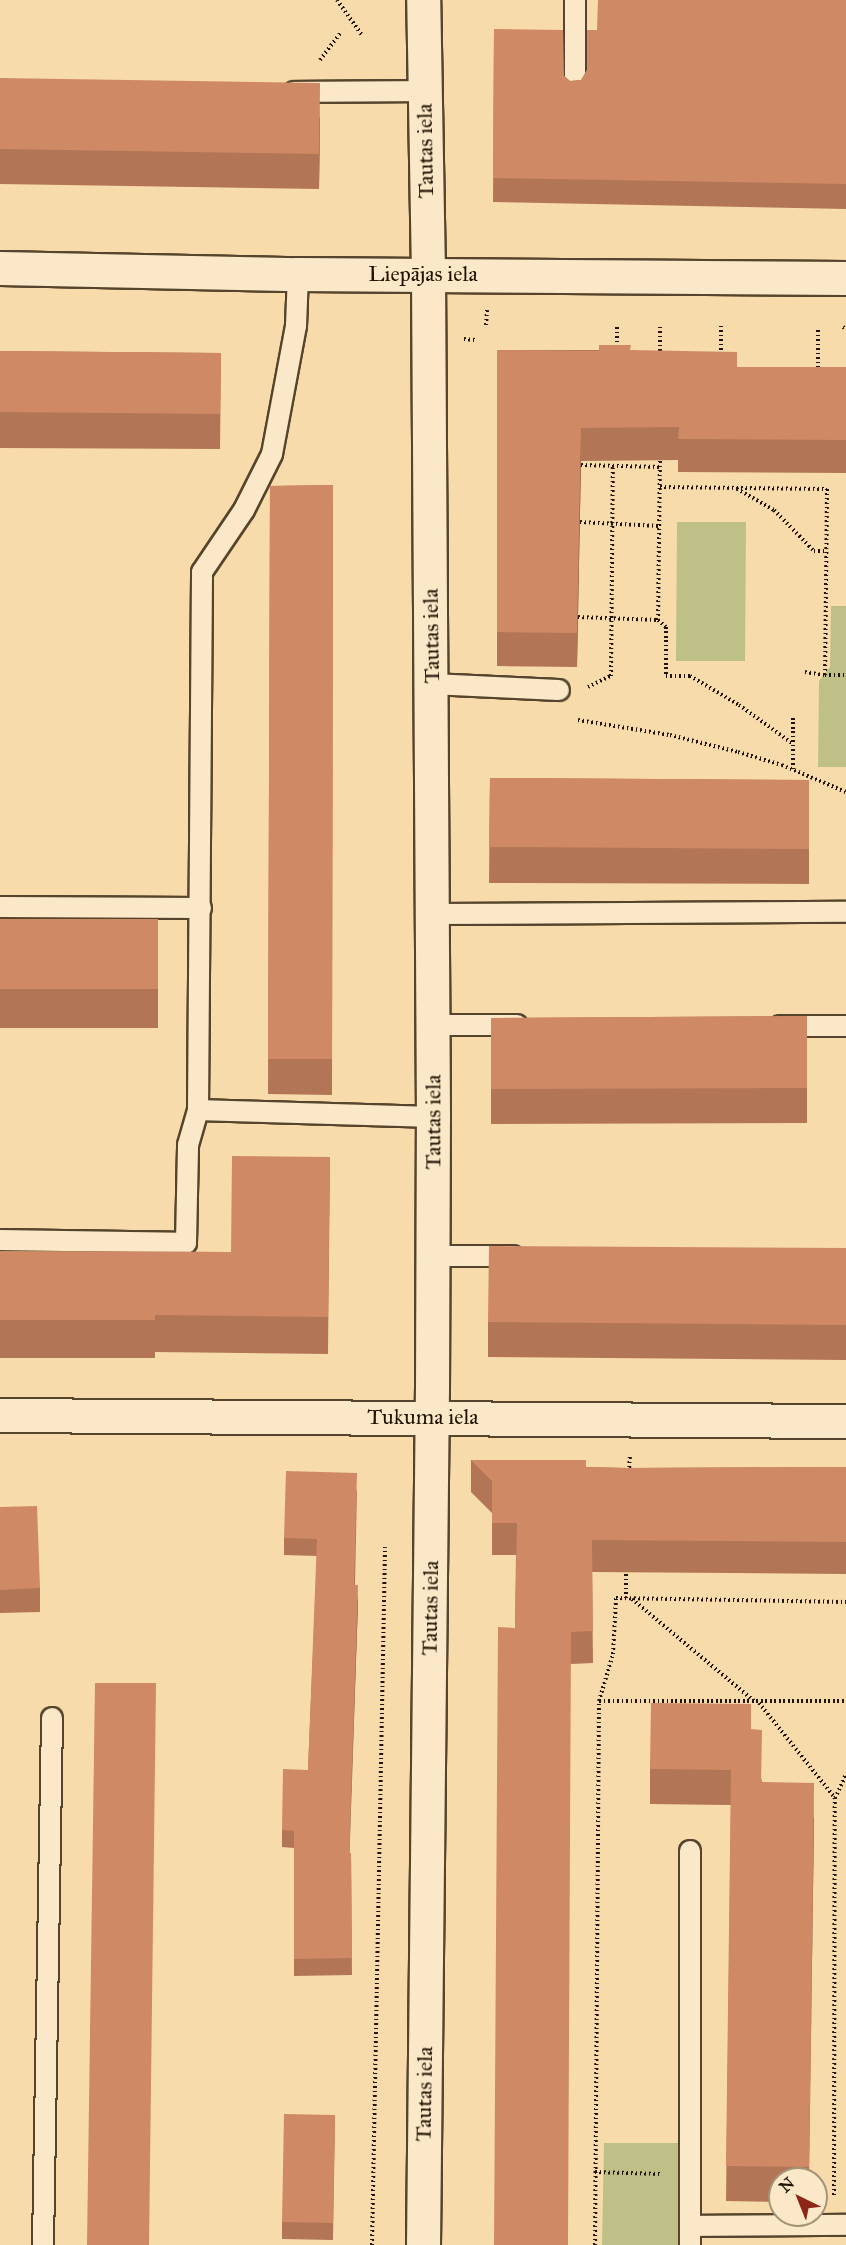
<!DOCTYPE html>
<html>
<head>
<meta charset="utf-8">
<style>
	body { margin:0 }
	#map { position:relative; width:846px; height:2245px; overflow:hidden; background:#f8dbab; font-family:"IM FELL Great Primer",serif }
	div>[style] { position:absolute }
	.green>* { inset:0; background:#bfc088 }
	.path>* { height:4px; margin-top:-2px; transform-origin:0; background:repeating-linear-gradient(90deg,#201302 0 1.5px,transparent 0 4.5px) }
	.roads { filter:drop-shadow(2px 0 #56452c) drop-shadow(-2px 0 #56452c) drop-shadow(0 2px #56452c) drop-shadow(0 -2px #56452c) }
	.lane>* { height:20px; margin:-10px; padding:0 10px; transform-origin:10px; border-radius:10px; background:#fae8c8 }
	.street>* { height:33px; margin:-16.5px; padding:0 16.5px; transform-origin:16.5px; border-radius:16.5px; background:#fae8c8 }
	.wall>* { inset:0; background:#b27656 }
	.shaded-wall>* { inset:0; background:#916046 }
	.building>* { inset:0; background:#cf8964 }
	span { translate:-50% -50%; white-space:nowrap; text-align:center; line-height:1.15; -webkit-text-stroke:5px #fae8c8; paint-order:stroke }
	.street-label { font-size:22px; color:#201302 }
	.north { position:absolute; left:768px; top:2167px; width:60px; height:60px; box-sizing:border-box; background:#fae8c8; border:2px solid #a39379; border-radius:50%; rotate:317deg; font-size:16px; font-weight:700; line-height:24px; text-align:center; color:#201302 }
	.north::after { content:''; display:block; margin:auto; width:21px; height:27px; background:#8f2418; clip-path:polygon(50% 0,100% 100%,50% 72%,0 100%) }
</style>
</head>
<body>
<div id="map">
	<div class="green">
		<i style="clip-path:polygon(677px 522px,746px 522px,745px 661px,676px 661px)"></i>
		<i style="clip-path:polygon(831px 606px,846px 606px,846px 767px,818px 767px,819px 681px,830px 667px)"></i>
		<i style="clip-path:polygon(604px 2143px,680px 2143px,678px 2245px,602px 2245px)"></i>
	</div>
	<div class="path">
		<i style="left:337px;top:0;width:43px;rotate:54.5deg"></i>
		<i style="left:320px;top:60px;width:34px;rotate:-53deg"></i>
		<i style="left:486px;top:325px;width:15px;rotate:-86deg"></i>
		<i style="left:721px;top:326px;width:30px;rotate:90deg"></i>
		<i style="left:843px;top:327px;width:4px;rotate:34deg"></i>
		<i style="left:464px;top:339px;width:11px;rotate:5deg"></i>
		<i style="left:617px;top:347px;width:23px;rotate:-90deg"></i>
		<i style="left:660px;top:355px;width:30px;rotate:-90deg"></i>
		<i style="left:818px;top:372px;width:45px;rotate:-90deg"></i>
		<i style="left:581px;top:465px;width:79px;rotate:1.5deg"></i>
		<i style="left:660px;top:487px;width:167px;rotate:0.7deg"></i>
		<i style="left:827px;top:489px;width:186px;rotate:90.6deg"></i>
		<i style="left:825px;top:675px;width:21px"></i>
		<i style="left:737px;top:489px;width:43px;rotate:29.6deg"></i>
		<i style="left:774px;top:510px;width:57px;rotate:45.7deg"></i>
		<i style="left:814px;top:551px;width:13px"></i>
		<i style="left:580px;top:522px;width:79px;rotate:2.9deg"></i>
		<i style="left:578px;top:617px;width:80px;rotate:2.1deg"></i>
		<i style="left:658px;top:620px;width:11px;rotate:41deg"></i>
		<i style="left:666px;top:627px;width:49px;rotate:90deg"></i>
		<i style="left:666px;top:676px;width:24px"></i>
		<i style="left:690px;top:676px;width:57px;rotate:30.6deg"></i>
		<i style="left:739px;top:705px;width:67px;rotate:35.8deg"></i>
		<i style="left:658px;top:620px;width:164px;rotate:-89.3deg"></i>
		<i style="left:805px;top:672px;width:20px;rotate:9deg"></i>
		<i style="left:588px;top:687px;width:25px;rotate:-26deg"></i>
		<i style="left:611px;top:676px;width:210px;rotate:-89.5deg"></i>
		<i style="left:578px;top:720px;width:93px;rotate:9.3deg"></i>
		<i style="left:670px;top:735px;width:70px;rotate:14deg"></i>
		<i style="left:738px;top:752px;width:46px;rotate:16.5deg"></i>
		<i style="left:782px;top:765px;width:69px;rotate:22.9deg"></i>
		<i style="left:793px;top:769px;width:53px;rotate:-90deg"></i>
		<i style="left:629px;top:1472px;width:17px;rotate:-87deg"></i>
		<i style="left:626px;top:1598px;width:29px;rotate:-90deg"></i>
		<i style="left:632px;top:1599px;width:160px;rotate:39.9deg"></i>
		<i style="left:599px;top:1701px;width:247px"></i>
		<i style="left:759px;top:1703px;width:122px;rotate:51.3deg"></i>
		<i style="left:595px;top:2172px;width:66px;rotate:1.7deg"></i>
		<i style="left:834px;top:2195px;width:397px;rotate:-89.9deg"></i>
		<i style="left:835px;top:1798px;width:26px;rotate:-65deg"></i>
		<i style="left:372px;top:2245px;width:698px;rotate:-88.93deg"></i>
		<i style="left:595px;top:2245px;width:544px;rotate:-89.58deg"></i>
		<i style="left:599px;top:1701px;width:49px;rotate:-73.4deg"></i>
		<i style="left:613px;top:1654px;width:56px;rotate:-86.9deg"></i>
		<i style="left:616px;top:1598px;width:230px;rotate:1deg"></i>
	</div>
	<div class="roads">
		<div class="lane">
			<i style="left:294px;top:92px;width:129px;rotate:-0.4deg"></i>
			<i style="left:575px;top:95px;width:95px;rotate:-90deg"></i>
			<i style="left:431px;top:684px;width:128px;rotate:2.7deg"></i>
			<i style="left:0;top:907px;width:201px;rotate:0.3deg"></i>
			<i style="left:432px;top:914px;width:414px;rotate:-0.3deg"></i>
			<i style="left:432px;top:1025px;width:85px"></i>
			<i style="left:780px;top:1026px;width:66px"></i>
			<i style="left:198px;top:1110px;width:235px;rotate:1.7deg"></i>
			<i style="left:0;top:1240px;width:186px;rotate:0.9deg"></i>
			<i style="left:186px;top:1243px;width:98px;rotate:-88.8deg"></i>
			<i style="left:188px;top:1145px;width:36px;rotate:-74deg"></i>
			<i style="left:198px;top:1110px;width:538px;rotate:-89.57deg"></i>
			<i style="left:202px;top:572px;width:75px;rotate:-55.9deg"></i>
			<i style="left:244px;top:510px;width:63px;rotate:-63.4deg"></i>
			<i style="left:272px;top:454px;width:130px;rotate:-79.4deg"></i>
			<i style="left:296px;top:326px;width:52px;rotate:-87.8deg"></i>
			<i style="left:433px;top:1256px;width:80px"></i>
			<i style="left:690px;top:2226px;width:156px;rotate:-0.4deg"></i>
			<i style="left:43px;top:2245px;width:527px;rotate:-89.02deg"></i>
			<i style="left:690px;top:2245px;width:394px;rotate:-90deg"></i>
		</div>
		<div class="street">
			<i style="left:0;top:268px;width:298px;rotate:1.2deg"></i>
			<i style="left:298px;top:274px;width:548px;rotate:0.42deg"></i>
			<i style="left:0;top:1415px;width:846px;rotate:0.41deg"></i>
			<i style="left:423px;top:2245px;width:856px;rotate:-89.4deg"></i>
			<i style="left:432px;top:1389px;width:272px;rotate:-89.8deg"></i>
			<i style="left:433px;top:1117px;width:843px;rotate:-90.34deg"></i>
			<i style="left:428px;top:274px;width:274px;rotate:-91deg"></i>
		</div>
	</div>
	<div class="wall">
		<i style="clip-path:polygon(846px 0,846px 209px,493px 202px,494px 29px,564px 76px,570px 81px,581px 80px,587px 70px,597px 30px)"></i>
		<i style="clip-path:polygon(0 78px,320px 118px,319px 189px,0 184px)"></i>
		<i style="clip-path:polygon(497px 350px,631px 350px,737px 367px,846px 367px,846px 473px,678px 472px,678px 460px,581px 461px,577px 667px,497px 666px)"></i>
		<i style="clip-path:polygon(0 351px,221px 353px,220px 449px,0 448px)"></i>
		<i style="clip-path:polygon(333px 485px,332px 1095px,268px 1094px,270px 486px)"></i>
		<i style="clip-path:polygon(490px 778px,809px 780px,809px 884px,489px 883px)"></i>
		<i style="clip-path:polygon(0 919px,158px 919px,158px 1028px,0 1028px)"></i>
		<i style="clip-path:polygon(807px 1016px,807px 1123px,491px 1124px,491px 1018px)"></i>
		<i style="clip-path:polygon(330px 1157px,328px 1354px,155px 1352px,155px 1358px,0 1358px,0 1251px,231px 1252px)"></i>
		<i style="clip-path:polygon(846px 1248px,846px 1360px,488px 1357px,488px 1322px)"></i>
		<i style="clip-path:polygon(471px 1460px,586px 1467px,627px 1468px,846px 1467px,846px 1574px,592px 1572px,593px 1663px,571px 1664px,515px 1628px,516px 1555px,492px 1555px,492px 1513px,471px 1492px)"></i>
		<i style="clip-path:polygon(357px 1490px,355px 1585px,358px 1602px,349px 1853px,351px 1853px,352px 1975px,294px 1976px,294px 1848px,282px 1847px,282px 1830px,308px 1770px,317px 1556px,284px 1555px,284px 1538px)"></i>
		<i style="clip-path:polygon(0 1507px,40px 1588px,40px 1612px,0 1613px)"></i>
		<i style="clip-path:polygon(751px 1729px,762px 1782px,814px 1818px,809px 2179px,780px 2179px,780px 2202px,726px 2201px,731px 1805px,650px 1804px,650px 1769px)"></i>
		<i style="clip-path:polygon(335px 2115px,333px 2240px,282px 2239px,282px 2222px)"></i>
	</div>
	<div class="shaded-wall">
		<i style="clip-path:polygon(320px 83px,320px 118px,319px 189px,319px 154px)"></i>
		<i style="clip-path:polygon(581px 428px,581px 461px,577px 667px,577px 633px)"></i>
		<i style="clip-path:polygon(358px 1585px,358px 1602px,349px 1869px,349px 1853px)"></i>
		<i style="clip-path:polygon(814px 1783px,814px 1818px,809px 2179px)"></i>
	</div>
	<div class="building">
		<i style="clip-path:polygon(598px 0,846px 0,846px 184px,493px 178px,494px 29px,563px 30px,564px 76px,570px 81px,581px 80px,587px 70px,587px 30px,597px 30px)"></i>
		<i style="clip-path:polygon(0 78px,320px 83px,319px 154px,0 149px)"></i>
		<i style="clip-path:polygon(599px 345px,631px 345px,630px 350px,737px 352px,737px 367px,846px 367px,846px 440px,678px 439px,679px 427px,581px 428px,577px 633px,497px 632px,497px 350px,599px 351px)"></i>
		<i style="clip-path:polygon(0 351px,221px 353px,220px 414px,0 412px)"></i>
		<i style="clip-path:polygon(333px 485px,332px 1059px,268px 1059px,270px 486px)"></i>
		<i style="clip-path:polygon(490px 778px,809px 780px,809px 849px,489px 847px)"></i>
		<i style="clip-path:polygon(0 919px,158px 919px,158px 989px,0 989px)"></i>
		<i style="clip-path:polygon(807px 1016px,807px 1088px,491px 1089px,491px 1018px)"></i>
		<i style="clip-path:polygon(232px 1156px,330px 1157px,328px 1317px,155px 1315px,155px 1320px,0 1320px,0 1251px,231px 1252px)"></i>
		<i style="clip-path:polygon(489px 1246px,846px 1248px,846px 1325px,488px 1322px)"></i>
		<i style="clip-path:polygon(471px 1460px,586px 1460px,586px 1467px,627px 1468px,846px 1467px,846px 1542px,592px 1540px,593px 1631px,571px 1632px,568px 2245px,494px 2245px,498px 1627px,515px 1628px,517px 1523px,492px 1523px,492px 1481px)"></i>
		<i style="clip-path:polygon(286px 1471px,357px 1473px,354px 1585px,358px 1585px,349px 1853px,351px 1853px,352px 1958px,294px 1959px,294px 1831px,282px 1830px,283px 1769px,308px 1770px,317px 1539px,284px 1538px)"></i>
		<i style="clip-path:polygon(37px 1506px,40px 1588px,0 1590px,0 1507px)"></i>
		<i style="clip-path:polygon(95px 1683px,156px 1683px,149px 2245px,87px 2245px)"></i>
		<i style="clip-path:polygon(651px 1703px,751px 1704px,751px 1729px,762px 1730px,761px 1782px,814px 1783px,809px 2167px,726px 2166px,731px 1770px,650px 1769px)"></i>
		<i style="clip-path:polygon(284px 2114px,335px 2115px,333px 2223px,282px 2222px)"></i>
	</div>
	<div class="street-label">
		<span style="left:425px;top:151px;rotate:-91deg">Tautas iela</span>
		<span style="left:423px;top:274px">Liepājas iela</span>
		<span style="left:431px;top:636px;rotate:-91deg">Tautas iela</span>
		<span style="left:433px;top:1122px;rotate:-90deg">Tautas iela</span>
		<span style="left:423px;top:1417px">Tukuma iela</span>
		<span style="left:430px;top:1608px;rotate:-89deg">Tautas iela</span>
		<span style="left:424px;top:2094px;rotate:-89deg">Tautas iela</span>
	</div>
	<div class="north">N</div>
</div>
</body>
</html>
